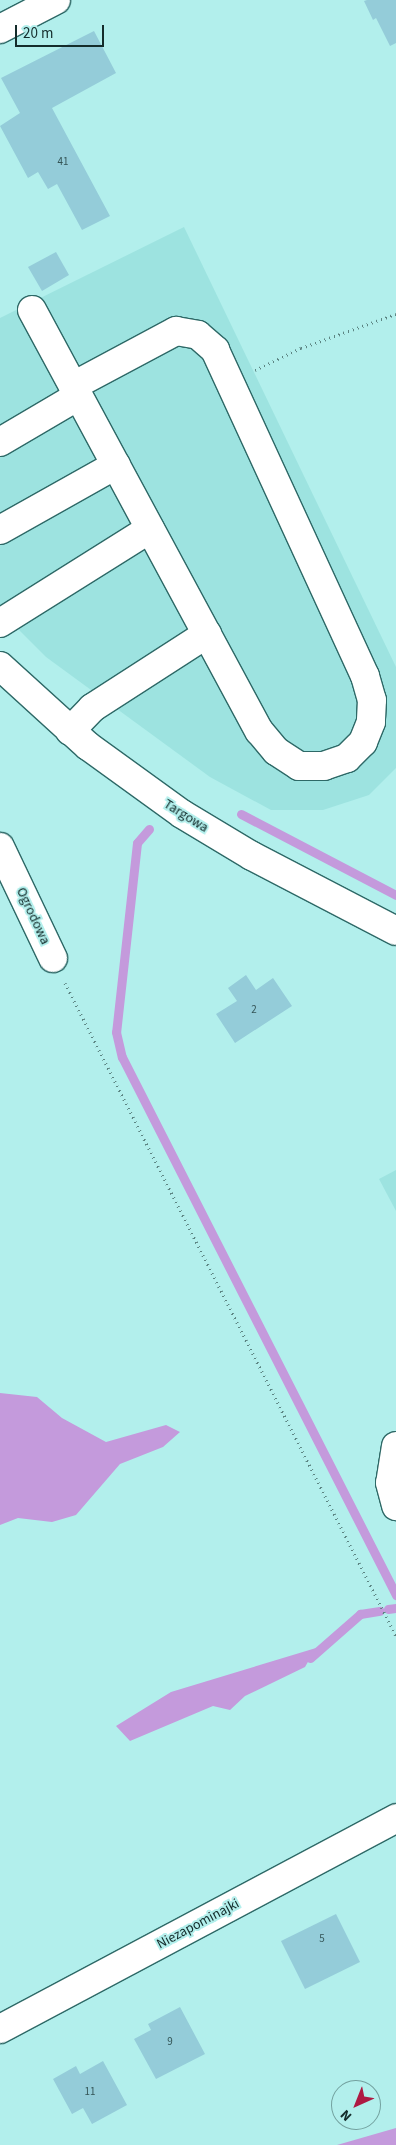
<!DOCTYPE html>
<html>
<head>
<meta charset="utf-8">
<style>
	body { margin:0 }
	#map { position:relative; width:396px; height:2145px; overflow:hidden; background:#b2efec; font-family:"Source Sans 3",sans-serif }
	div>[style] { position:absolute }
	.built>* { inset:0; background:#9de3e0 }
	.water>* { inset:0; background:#c49adc }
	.stream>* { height:9px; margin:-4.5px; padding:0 4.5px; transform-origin:4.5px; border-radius:4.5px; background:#c49adc }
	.building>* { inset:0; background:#94ccd9 }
	.path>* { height:3px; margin-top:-1.5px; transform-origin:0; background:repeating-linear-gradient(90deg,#5c8583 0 1px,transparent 0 5px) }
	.roads { filter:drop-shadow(1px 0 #2e6967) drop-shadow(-1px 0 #2e6967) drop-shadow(0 1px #2e6967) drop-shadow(0 -1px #2e6967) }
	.minor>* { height:28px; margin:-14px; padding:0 14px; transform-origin:14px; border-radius:14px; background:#fff }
	.major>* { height:28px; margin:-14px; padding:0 14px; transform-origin:14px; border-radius:14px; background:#fff }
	span { translate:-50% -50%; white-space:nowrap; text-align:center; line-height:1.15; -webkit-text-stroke:4px #b2efec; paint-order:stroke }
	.number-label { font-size:11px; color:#345456 }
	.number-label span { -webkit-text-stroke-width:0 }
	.street-label { font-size:14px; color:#142c2b }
	.north { position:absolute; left:331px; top:2080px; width:50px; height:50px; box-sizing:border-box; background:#b2efec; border:1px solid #73a19f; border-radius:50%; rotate:224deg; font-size:14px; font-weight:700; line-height:20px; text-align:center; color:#142c2b }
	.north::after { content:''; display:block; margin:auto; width:18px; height:22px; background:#ae1a43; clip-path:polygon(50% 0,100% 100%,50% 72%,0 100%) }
	.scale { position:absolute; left:15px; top:25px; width:89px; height:22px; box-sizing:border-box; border:2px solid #142c2b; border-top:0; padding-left:6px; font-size:15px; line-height:18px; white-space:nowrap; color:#142c2b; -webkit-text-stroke:4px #b2efec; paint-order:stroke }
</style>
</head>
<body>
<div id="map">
	<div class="built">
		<i style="clip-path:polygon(184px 227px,396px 667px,396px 768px,369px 795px,323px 810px,271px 810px,210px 777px,46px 657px,0 611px,0 318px)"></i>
		<i style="clip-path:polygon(396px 1170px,396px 1211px,379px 1179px)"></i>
	</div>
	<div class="water">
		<i style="clip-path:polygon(0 1393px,37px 1397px,62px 1418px,106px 1442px,166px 1425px,180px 1432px,163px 1447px,120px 1464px,76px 1515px,52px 1522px,18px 1518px,0 1525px)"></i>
		<i style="clip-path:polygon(316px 1648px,305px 1667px,245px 1696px,230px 1710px,213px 1706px,130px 1741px,116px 1726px,171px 1692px)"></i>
		<i style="clip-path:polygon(396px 2128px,396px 2145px,337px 2145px)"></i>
	</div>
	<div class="stream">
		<i style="left:241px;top:814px;width:175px;rotate:27.6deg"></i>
		<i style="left:149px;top:829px;width:18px;rotate:131deg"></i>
		<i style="left:137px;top:843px;width:190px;rotate:96.3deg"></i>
		<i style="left:116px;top:1032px;width:26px;rotate:77deg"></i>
		<i style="left:122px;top:1057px;width:604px;rotate:63.01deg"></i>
		<i style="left:388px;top:1609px;width:8px;rotate:-7deg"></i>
		<i style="left:310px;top:1658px;width:67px;rotate:-41.3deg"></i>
		<i style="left:360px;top:1614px;width:20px;rotate:-9deg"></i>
	</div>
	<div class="building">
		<i style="clip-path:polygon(367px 0,396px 0,396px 43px,390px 46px,376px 18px,373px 20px,364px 1px)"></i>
		<i style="clip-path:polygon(94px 31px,116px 73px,52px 108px,110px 216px,82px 230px,57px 184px,48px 189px,38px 172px,28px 178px,0 126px,20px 113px,1px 78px)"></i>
		<i style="clip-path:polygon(56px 252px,69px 275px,42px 291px,28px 267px)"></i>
		<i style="clip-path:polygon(246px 975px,256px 990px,273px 978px,292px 1006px,235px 1043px,216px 1014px,237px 1001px,228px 988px)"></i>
		<i style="clip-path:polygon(336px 1914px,360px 1962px,305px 1989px,281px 1941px)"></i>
		<i style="clip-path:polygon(180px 2007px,205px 2054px,156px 2079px,134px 2039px,151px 2030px,148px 2024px)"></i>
		<i style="clip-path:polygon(103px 2061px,127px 2105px,92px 2124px,83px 2108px,72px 2114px,53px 2079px,76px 2066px,80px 2074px)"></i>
	</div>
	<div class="path">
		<i style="left:255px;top:370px;width:51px;rotate:-25.6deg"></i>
		<i style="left:301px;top:348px;width:101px;rotate:-19.7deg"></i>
		<i style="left:65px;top:983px;width:732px;rotate:63.12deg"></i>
	</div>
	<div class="roads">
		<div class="minor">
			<i style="left:0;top:29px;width:63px;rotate:-27.4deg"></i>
			<i style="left:32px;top:310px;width:86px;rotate:61.7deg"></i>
			<i style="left:73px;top:386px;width:117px;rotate:-28.1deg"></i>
			<i style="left:176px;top:331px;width:22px;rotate:10deg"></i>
			<i style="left:198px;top:335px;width:23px;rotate:41deg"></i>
			<i style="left:215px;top:350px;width:359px;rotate:65.3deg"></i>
			<i style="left:365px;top:676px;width:25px;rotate:74deg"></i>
			<i style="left:372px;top:700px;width:22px;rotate:93deg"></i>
			<i style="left:371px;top:722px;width:22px;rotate:112deg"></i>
			<i style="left:363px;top:742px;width:23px;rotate:135deg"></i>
			<i style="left:347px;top:758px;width:24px;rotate:161deg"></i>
			<i style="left:324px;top:766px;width:25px;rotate:180deg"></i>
			<i style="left:299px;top:766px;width:27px;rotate:-147deg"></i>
			<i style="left:276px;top:751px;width:26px;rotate:-130deg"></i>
			<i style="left:259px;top:731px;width:392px;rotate:-118.3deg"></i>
			<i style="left:0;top:442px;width:91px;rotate:-30.5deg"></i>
			<i style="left:0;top:530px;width:133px;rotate:-29.3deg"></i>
			<i style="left:0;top:623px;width:177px;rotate:-32.1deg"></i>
			<i style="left:70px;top:731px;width:32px;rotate:-46deg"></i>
			<i style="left:92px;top:708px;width:137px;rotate:-32.8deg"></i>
			<i style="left:0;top:847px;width:123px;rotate:64.5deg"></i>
			<i style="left:396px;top:1446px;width:37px;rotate:99deg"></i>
			<i style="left:390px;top:1483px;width:24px;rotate:75deg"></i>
			<i style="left:0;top:2029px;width:449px;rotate:-28deg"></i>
		</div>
		<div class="major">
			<i style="left:0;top:666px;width:119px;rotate:42.3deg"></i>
			<i style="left:88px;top:746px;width:116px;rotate:35.9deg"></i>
			<i style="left:182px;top:814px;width:82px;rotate:31deg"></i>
			<i style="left:252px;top:856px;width:162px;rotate:27.5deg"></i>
		</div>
	</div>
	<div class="number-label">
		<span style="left:63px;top:162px">41</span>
		<span style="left:254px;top:1010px">2</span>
		<span style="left:322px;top:1939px">5</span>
		<span style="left:170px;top:2042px">9</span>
		<span style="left:90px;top:2092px">11</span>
	</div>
	<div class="street-label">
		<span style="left:186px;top:816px;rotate:32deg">Targowa</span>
		<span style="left:33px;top:916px;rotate:65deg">Ogrodowa</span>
		<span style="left:198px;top:1924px;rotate:-28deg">Niezapominajki</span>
	</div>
	<div class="north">N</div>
	<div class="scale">20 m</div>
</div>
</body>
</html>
